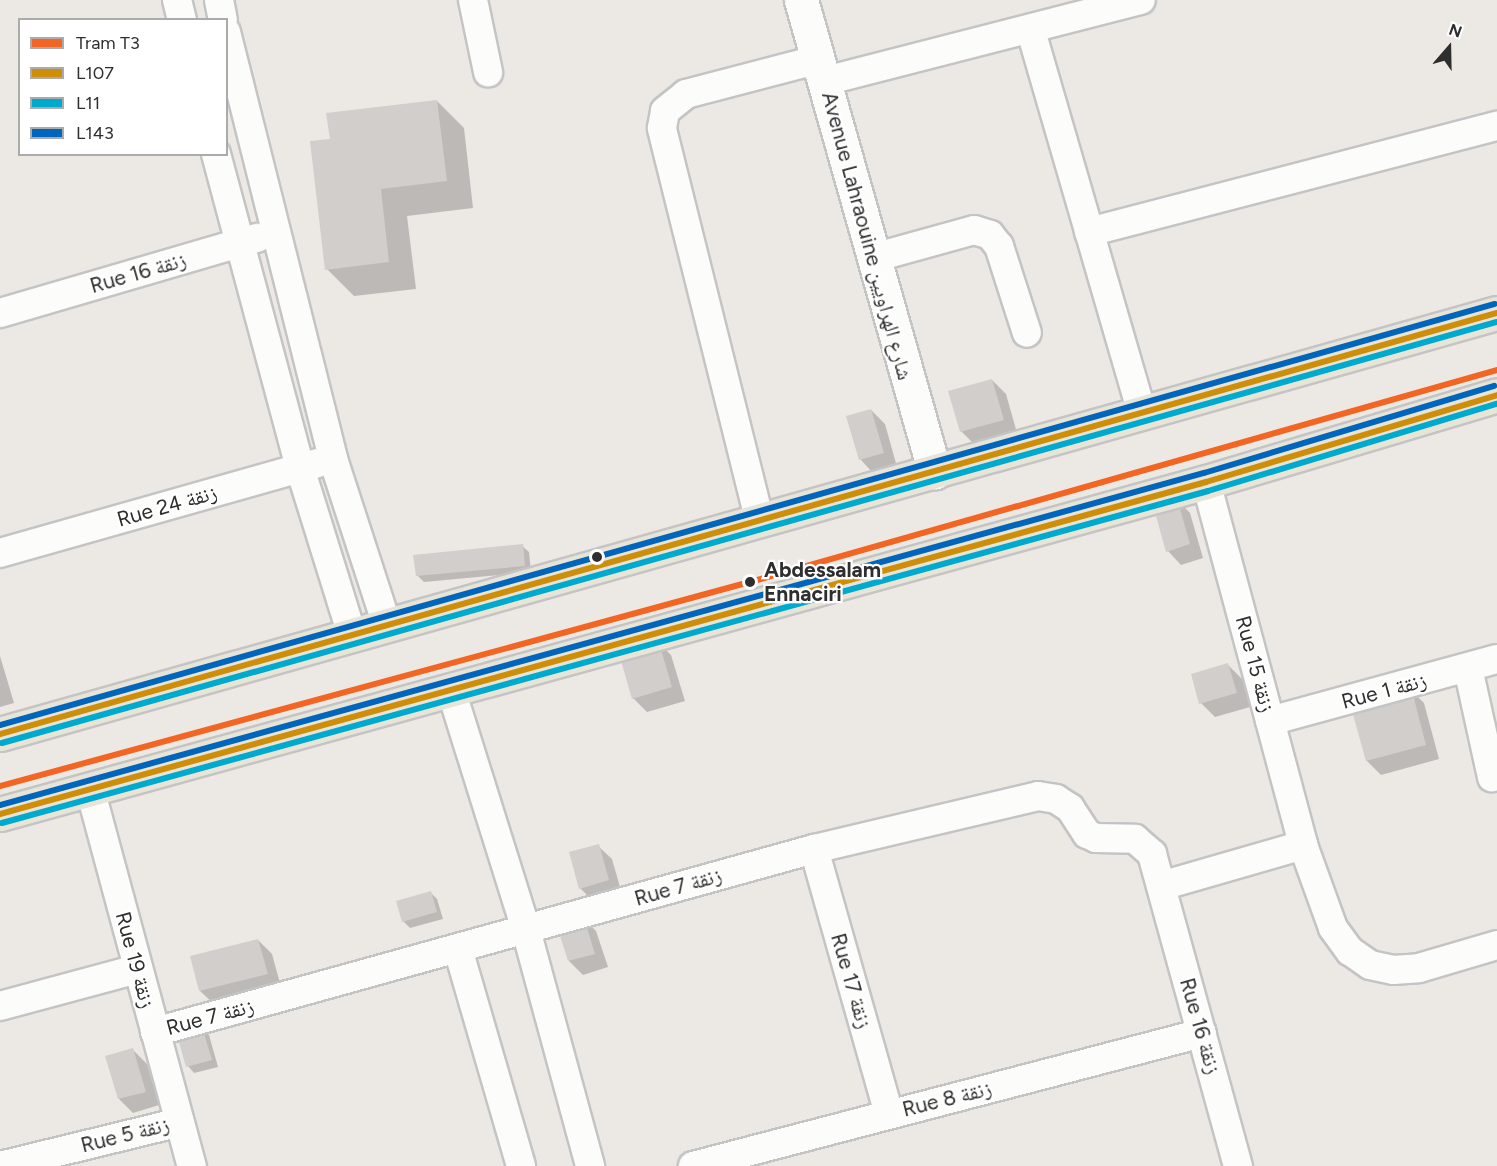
<!DOCTYPE html>
<html>
<head>
<meta charset="utf-8">
<style>
	body { margin:0 }
	#map { position:relative; width:1497px; height:1166px; overflow:hidden; background:#ece8e4; font-family:Figtree,"Noto Naskh Arabic",sans-serif }
	div>[style] { position:absolute }
	.shadow>* { inset:0; background:#0003 }
	.building>* { inset:0; background:#d1cecb }
	.roads { filter:drop-shadow(2px 0 #c5c4c5) drop-shadow(-2px 0 #c5c4c5) drop-shadow(0 2px #c5c4c5) drop-shadow(0 -2px #c5c4c5) }
	.minor>* { height:28px; margin:-14px; padding:0 14px; transform-origin:14px; border-radius:14px; background:#fcfcfb }
	.tertiary>* { height:33px; margin:-16.5px; padding:0 16.5px; transform-origin:16.5px; border-radius:16.5px; background:#fcfcfb }
	.primary>* { height:33px; margin:-16.5px; padding:0 16.5px; transform-origin:16.5px; border-radius:16.5px; background:#e8e4d6 }
	.bus-1>* { height:6px; margin:-3px; padding:0 3px; transform-origin:3px; border-radius:3px; background:#cf8e09 }
	.bus-2>* { height:6px; margin:-3px; padding:0 3px; transform-origin:3px; border-radius:3px; background:#00a9ce }
	.bus-3>* { height:6px; margin:-3px; padding:0 3px; transform-origin:3px; border-radius:3px; background:#0065bd }
	.tram-1>* { height:6px; margin:-3px; padding:0 3px; transform-origin:3px; border-radius:3px; background:#f26522 }
	.dots>* { width:16px; height:16px; translate:-50% -50%; box-sizing:border-box; border:3px solid #fff; border-radius:50% }
	span { translate:-50% -50%; white-space:nowrap; text-align:center; line-height:1.15; -webkit-text-stroke:4.5px #fff; paint-order:stroke }
	.street-label { font-size:21px; color:#2e2e2e }
	.stop-label { font-size:21px; color:#2e2e2e; font-weight:700 }
	.left { translate:0 -50%; text-align:left }
	.legend { position:absolute; left:18px; top:18px; width:210px; height:138px; box-sizing:border-box; background:#fff; border:2px solid #ababab; margin:0; padding:8px 10px; list-style:none; font-size:18px; color:#2e2e2e }
	.legend li { display:flex; align-items:center; gap:12px; height:30px }
	.legend b { width:30px; border:2px solid #ababab }
	.north { position:absolute; left:1419px; top:18px; width:60px; height:60px; -webkit-text-stroke:4px #fff; paint-order:stroke; rotate:20deg; font-size:16px; font-weight:700; line-height:24px; text-align:center; color:#2e2e2e }
	.north::after { content:''; display:block; margin:auto; width:21px; height:27px; background:#2e2e2e; clip-path:polygon(50% 0,100% 100%,50% 72%,0 100%) }
</style>
</head>
<body>
<div id="map">
	<div class="shadow">
		<i style="clip-path:polygon(437px 101px,464px 128px,473px 208px,407px 216px,416px 289px,354px 296px,327px 269px)"></i>
		<i style="clip-path:polygon(992px 380px,1006px 394px,1017px 433px,975px 445px,961px 431px)"></i>
		<i style="clip-path:polygon(871px 410px,885px 424px,897px 467px,874px 474px,861px 460px,848px 417px)"></i>
		<i style="clip-path:polygon(1176px 499px,1190px 513px,1203px 558px,1181px 565px,1168px 551px)"></i>
		<i style="clip-path:polygon(522px 546px,529px 552px,531px 572px,424px 582px,417px 575px)"></i>
		<i style="clip-path:polygon(657px 641px,671px 655px,685px 701px,647px 712px,633px 698px)"></i>
		<i style="clip-path:polygon(0 656px,14px 703px,0 707px)"></i>
		<i style="clip-path:polygon(1228px 665px,1242px 679px,1250px 707px,1215px 717px,1201px 703px)"></i>
		<i style="clip-path:polygon(1410px 689px,1424px 703px,1439px 759px,1381px 775px,1367px 761px,1352px 705px)"></i>
		<i style="clip-path:polygon(598px 846px,612px 859px,622px 894px,594px 902px,580px 888px)"></i>
		<i style="clip-path:polygon(430px 892px,437px 899px,443px 919px,410px 928px,403px 921px)"></i>
		<i style="clip-path:polygon(582px 917px,596px 931px,608px 967px,583px 975px,569px 961px)"></i>
		<i style="clip-path:polygon(258px 940px,272px 954px,281px 987px,214px 1004px,200px 991px)"></i>
		<i style="clip-path:polygon(202px 1029px,209px 1035px,218px 1067px,194px 1073px,188px 1066px)"></i>
		<i style="clip-path:polygon(133px 1050px,147px 1064px,159px 1105px,133px 1113px,119px 1099px)"></i>
	</div>
	<div class="building">
		<i style="clip-path:polygon(437px 100px,447px 181px,381px 189px,389px 262px,325px 270px,310px 141px,330px 139px,326px 113px)"></i>
		<i style="clip-path:polygon(992px 379px,1004px 420px,960px 432px,948px 391px)"></i>
		<i style="clip-path:polygon(871px 409px,884px 453px,859px 460px,846px 416px)"></i>
		<i style="clip-path:polygon(1177px 498px,1190px 544px,1166px 552px,1153px 505px)"></i>
		<i style="clip-path:polygon(523px 544px,525px 566px,416px 576px,413px 555px)"></i>
		<i style="clip-path:polygon(658px 639px,672px 687px,632px 699px,618px 650px)"></i>
		<i style="clip-path:polygon(1228px 663px,1237px 693px,1199px 704px,1191px 674px)"></i>
		<i style="clip-path:polygon(1411px 687px,1426px 745px,1366px 761px,1350px 704px)"></i>
		<i style="clip-path:polygon(599px 844px,609px 880px,579px 889px,569px 852px)"></i>
		<i style="clip-path:polygon(431px 891px,437px 912px,402px 922px,396px 901px)"></i>
		<i style="clip-path:polygon(583px 915px,595px 954px,568px 961px,556px 923px)"></i>
		<i style="clip-path:polygon(258px 939px,268px 974px,199px 991px,190px 956px)"></i>
		<i style="clip-path:polygon(202px 1027px,212px 1060px,186px 1067px,177px 1035px)"></i>
		<i style="clip-path:polygon(133px 1048px,146px 1092px,118px 1099px,105px 1056px)"></i>
	</div>
	<div class="roads">
		<div class="minor">
			<i style="left:177px;top:0;width:21px;rotate:76deg"></i>
			<i style="left:219px;top:0;width:20px;rotate:79deg"></i>
			<i style="left:473px;top:0;width:74px;rotate:78.2deg"></i>
			<i style="left:1031px;top:31px;width:399px;rotate:73.8deg"></i>
			<i style="left:226px;top:32px;width:440px;rotate:75.9deg"></i>
			<i style="left:333px;top:459px;width:175px;rotate:72deg"></i>
			<i style="left:825px;top:81px;width:326px;rotate:-14.4deg"></i>
			<i style="left:216px;top:154px;width:325px;rotate:75deg"></i>
			<i style="left:300px;top:468px;width:175px;rotate:72.7deg"></i>
			<i style="left:1089px;top:232px;width:422px;rotate:-14.6deg"></i>
			<i style="left:873px;top:258px;width:105px;rotate:-15.5deg"></i>
			<i style="left:974px;top:230px;width:17px;rotate:17deg"></i>
			<i style="left:990px;top:235px;width:14px;rotate:51deg"></i>
			<i style="left:999px;top:246px;width:91px;rotate:72.2deg"></i>
			<i style="left:0;top:313px;width:268px;rotate:-16.3deg"></i>
			<i style="left:1206px;top:482px;width:376px;rotate:75deg"></i>
			<i style="left:1303px;top:845px;width:88px;rotate:70.1deg"></i>
			<i style="left:1333px;top:928px;width:29px;rotate:54deg"></i>
			<i style="left:1350px;top:951px;width:24px;rotate:35deg"></i>
			<i style="left:1370px;top:965px;width:24px;rotate:12deg"></i>
			<i style="left:1393px;top:970px;width:26px;rotate:-4deg"></i>
			<i style="left:1419px;top:968px;width:81px;rotate:-16.4deg"></i>
			<i style="left:760px;top:522px;width:406px;rotate:-104deg"></i>
			<i style="left:662px;top:128px;width:17px;rotate:-80deg"></i>
			<i style="left:665px;top:111px;width:27px;rotate:-39deg"></i>
			<i style="left:686px;top:94px;width:138px;rotate:-14.7deg"></i>
			<i style="left:0;top:553px;width:330px;rotate:-15.8deg"></i>
			<i style="left:1468px;top:668px;width:112px;rotate:77.6deg"></i>
			<i style="left:451px;top:690px;width:251px;rotate:72.6deg"></i>
			<i style="left:526px;top:930px;width:245px;rotate:74.8deg"></i>
			<i style="left:1270px;top:721px;width:235px;rotate:-15.3deg"></i>
			<i style="left:90px;top:789px;width:391px;rotate:74.9deg"></i>
			<i style="left:814px;top:849px;width:275px;rotate:74.2deg"></i>
			<i style="left:1161px;top:886px;width:148px;rotate:-16.1deg"></i>
			<i style="left:458px;top:949px;width:226px;rotate:73.8deg"></i>
			<i style="left:0;top:1006px;width:142px;rotate:-15.1deg"></i>
			<i style="left:155px;top:1032px;width:684px;rotate:-15.52deg"></i>
			<i style="left:814px;top:849px;width:230px;rotate:-13.3deg"></i>
			<i style="left:1038px;top:796px;width:18px;rotate:9deg"></i>
			<i style="left:1056px;top:799px;width:17px;rotate:33deg"></i>
			<i style="left:1070px;top:808px;width:31px;rotate:57deg"></i>
			<i style="left:1087px;top:834px;width:10px;rotate:24deg"></i>
			<i style="left:1096px;top:838px;width:39px;rotate:1deg"></i>
			<i style="left:1135px;top:839px;width:23px;rotate:41deg"></i>
			<i style="left:1152px;top:854px;width:324px;rotate:74.6deg"></i>
			<i style="left:0;top:1166px;width:185px;rotate:-13.7deg"></i>
			<i style="left:693px;top:1166px;width:526px;rotate:-14.64deg"></i>
		</div>
		<div class="tertiary">
			<i style="left:801px;top:0;width:491px;rotate:74.2deg"></i>
		</div>
		<div class="primary">
			<i style="left:0;top:734px;width:1555px;rotate:-15.71deg"></i>
			<i style="left:0;top:814px;width:1251px;rotate:-15.39deg"></i>
			<i style="left:1206px;top:482px;width:304px;rotate:-16.6deg"></i>
		</div>
	</div>
	<div class="bus-1">
		<i style="left:0;top:734px;width:1555px;rotate:-15.71deg"></i>
		<i style="left:0;top:814px;width:1251px;rotate:-15.39deg"></i>
		<i style="left:1206px;top:482px;width:304px;rotate:-16.6deg"></i>
	</div>
	<div class="bus-2">
		<i style="left:2px;top:743px;width:1553px;rotate:-15.73deg"></i>
		<i style="left:2px;top:823px;width:1251px;rotate:-15.39deg"></i>
		<i style="left:1208px;top:491px;width:302px;rotate:-16.8deg"></i>
	</div>
	<div class="bus-3">
		<i style="left:0;top:725px;width:1553px;rotate:-15.73deg"></i>
		<i style="left:0;top:805px;width:1249px;rotate:-15.42deg"></i>
		<i style="left:1204px;top:473px;width:303px;rotate:-16.7deg"></i>
	</div>
	<div class="tram-1">
		<i style="left:0;top:786px;width:777px;rotate:-15.22deg"></i>
		<i style="left:750px;top:582px;width:777px;rotate:-15.84deg"></i>
	</div>
	<div class="dots">
		<i style="left:597px;top:557px;background:#2e2e2e"></i>
		<i style="left:750px;top:582px;background:#2e2e2e"></i>
	</div>
	<div class="street-label">
		<span style="left:867px;top:236px;rotate:75deg">Avenue Lahraouine شارع الهراويين</span>
		<span style="left:138px;top:273px;rotate:-16deg">Rue 16 زنقة</span>
		<span style="left:167px;top:506px;rotate:-16deg">Rue 24 زنقة</span>
		<span style="left:1255px;top:664px;rotate:75deg">Rue 15 زنقة</span>
		<span style="left:1384px;top:691px;rotate:-15deg">Rue 1 زنقة</span>
		<span style="left:678px;top:887px;rotate:-16deg">Rue 7 زنقة</span>
		<span style="left:135px;top:960px;rotate:75deg">Rue 19 زنقة</span>
		<span style="left:851px;top:981px;rotate:74deg">Rue 17 زنقة</span>
		<span style="left:210px;top:1017px;rotate:-15deg">Rue 7 زنقة</span>
		<span style="left:1200px;top:1026px;rotate:74deg">Rue 16 زنقة</span>
		<span style="left:947px;top:1099px;rotate:-14deg">Rue 8 زنقة</span>
		<span style="left:125px;top:1135px;rotate:-14deg">Rue 5 زنقة</span>
	</div>
	<div class="stop-label">
		<span class="left" style="left:764px;top:582px">Abdessalam<br>Ennaciri</span>
	</div>
	<ul class="legend">
	<li><b style="height:8px;background:#f26522"></b>Tram T3</li>
	<li><b style="height:8px;background:#cf8e09"></b>L107</li>
	<li><b style="height:8px;background:#00a9ce"></b>L11</li>
	<li><b style="height:8px;background:#0065bd"></b>L143</li>
	</ul>
	<div class="north">N</div>
</div>
</body>
</html>
